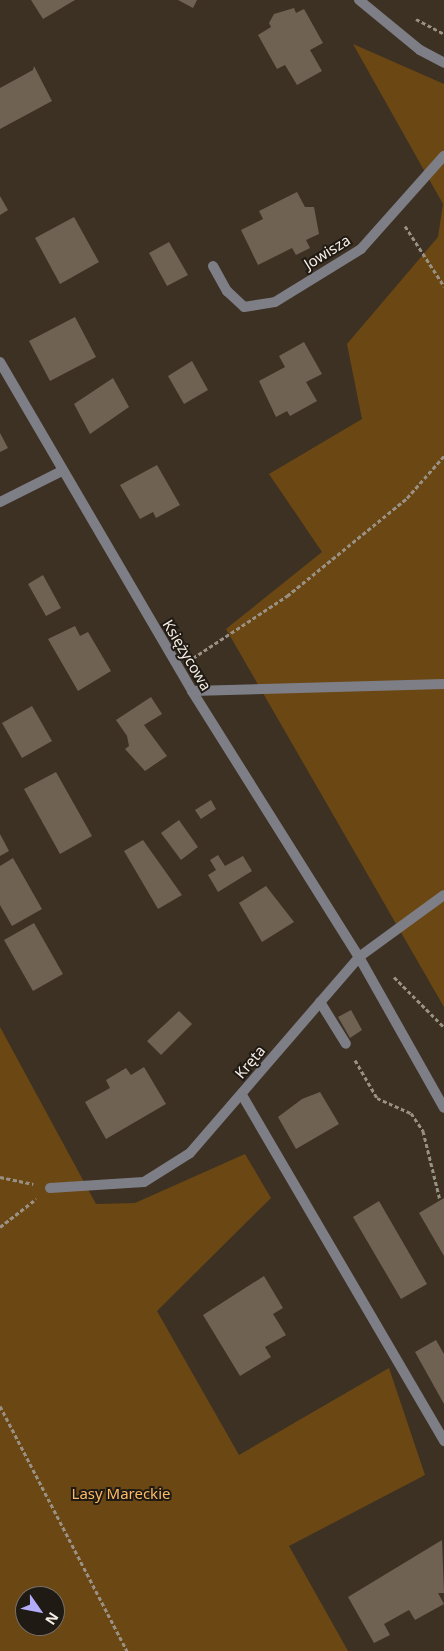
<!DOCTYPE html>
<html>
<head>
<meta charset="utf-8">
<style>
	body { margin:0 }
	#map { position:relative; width:444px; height:1651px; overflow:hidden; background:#3d3123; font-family:"Noto Sans",sans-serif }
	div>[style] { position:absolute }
	.green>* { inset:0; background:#6b4714 }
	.building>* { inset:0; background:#6f6252 }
	.path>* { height:3px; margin-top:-1.5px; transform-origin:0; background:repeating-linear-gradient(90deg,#9a9185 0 4px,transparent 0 6.5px) }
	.service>* { height:10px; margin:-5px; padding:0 5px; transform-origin:5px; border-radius:5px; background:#7e7e87 }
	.minor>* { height:10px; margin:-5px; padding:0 5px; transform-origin:5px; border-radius:5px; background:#7e7e87 }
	span { translate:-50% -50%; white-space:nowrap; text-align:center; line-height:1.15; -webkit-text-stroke:4px #201a14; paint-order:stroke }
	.street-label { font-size:15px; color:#f5eee5 }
	.park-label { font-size:15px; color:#fcba65 }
	.north { position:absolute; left:15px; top:1586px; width:50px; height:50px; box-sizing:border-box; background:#201a14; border:1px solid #756f68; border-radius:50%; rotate:123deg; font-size:14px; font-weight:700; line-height:20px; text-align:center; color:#f5eee5 }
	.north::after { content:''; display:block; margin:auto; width:18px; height:22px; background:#b3adf9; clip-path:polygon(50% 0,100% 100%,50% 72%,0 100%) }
</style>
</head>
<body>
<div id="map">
	<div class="green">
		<i style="clip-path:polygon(353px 44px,444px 84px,444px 1007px,226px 629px,322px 552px,269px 474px,362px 419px,347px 344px,438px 237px,443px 204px)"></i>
		<i style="clip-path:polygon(evenodd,0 1027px,96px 1204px,135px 1203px,245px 1154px,271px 1198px,157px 1311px,239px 1455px,389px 1368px,425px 1475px,289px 1546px,348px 1651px,0 1651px,0 1027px,25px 1596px,55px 1596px,55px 1626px,25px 1626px,25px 1596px)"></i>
	</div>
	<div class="building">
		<i style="clip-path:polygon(31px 0,75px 0,43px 19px)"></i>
		<i style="clip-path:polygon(178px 0,197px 0,193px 8px)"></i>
		<i style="clip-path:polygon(294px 8px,296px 13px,304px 9px,323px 43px,310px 50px,322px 71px,297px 85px,285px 65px,277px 69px,258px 35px,271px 27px,269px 23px,274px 14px)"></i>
		<i style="clip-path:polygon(34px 66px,52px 101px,0 129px,0 88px,33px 70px)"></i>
		<i style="clip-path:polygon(297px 192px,305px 207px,314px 207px,319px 234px,306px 240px,310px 248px,296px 255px,292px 248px,258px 265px,241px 230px,263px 219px,259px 211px)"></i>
		<i style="clip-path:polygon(0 196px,8px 210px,0 215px)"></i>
		<i style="clip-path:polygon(74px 217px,99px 262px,60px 284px,35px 238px)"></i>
		<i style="clip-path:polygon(169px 242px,188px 275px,167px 286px,149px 253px)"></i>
		<i style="clip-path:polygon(75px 317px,96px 357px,50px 381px,29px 341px)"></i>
		<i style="clip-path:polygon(304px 342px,322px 374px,306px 382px,317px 401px,290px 416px,287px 411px,276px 417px,259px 381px,285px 367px,279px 356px)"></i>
		<i style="clip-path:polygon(192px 361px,208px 390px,184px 404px,168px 376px)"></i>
		<i style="clip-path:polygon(113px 378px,129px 407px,90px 434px,74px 404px)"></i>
		<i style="clip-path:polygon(0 433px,8px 448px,0 452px)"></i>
		<i style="clip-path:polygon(157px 465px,180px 505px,156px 518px,153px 512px,140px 519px,120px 485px)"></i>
		<i style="clip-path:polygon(43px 575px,61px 608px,46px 616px,28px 584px)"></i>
		<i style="clip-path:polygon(75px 626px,80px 636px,88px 632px,111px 671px,78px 691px,48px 639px)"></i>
		<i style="clip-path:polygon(151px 697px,162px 714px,144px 725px,167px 756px,145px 771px,125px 749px,129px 746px,127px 736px,116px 720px)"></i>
		<i style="clip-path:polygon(32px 706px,52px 741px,22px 758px,2px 723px)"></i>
		<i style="clip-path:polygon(56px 772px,92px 836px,60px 854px,24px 789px)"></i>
		<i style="clip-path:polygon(211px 800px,216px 809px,201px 819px,195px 810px)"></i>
		<i style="clip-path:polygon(179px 820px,198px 847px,181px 860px,161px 833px)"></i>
		<i style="clip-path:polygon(0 834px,9px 851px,0 856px)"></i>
		<i style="clip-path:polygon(143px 840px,182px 895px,158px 909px,124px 851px)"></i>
		<i style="clip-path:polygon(218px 855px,225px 866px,243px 856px,252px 871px,218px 892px,208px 875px,216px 870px,210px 860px)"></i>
		<i style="clip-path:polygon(13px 858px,42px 909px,12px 926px,0 905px,0 866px)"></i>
		<i style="clip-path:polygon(266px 886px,294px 922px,262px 942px,239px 903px)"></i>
		<i style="clip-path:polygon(34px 923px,63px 974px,33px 991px,4px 940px)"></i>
		<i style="clip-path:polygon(351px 1010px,362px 1030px,350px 1038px,338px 1017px)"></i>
		<i style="clip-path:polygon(179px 1011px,192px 1024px,161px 1055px,147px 1041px)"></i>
		<i style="clip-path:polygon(144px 1067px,166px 1104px,106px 1139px,85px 1102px,110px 1088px,106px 1080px,126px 1068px,131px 1075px)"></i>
		<i style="clip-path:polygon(320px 1092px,339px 1124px,296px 1149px,278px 1117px,302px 1099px)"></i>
		<i style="clip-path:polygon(444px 1198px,444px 1256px,419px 1213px)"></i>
		<i style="clip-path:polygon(379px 1201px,427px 1284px,401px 1299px,353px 1217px)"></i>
		<i style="clip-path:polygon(264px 1276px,283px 1308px,273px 1314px,286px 1335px,265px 1347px,271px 1357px,240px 1376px,203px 1315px)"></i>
		<i style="clip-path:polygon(436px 1340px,444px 1354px,444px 1404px,415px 1352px)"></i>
		<i style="clip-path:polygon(442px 1540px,444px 1593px,438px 1593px,444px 1604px,415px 1620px,409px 1610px,384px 1624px,390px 1635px,374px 1643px,348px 1597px)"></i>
	</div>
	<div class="path">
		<i style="left:416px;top:19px;width:32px;rotate:28deg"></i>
		<i style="left:405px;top:226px;width:72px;rotate:57deg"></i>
		<i style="left:193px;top:658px;width:113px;rotate:-33.4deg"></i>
		<i style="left:287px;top:596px;width:155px;rotate:-39.2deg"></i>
		<i style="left:407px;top:498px;width:56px;rotate:-48.6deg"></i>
		<i style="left:394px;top:977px;width:71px;rotate:45deg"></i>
		<i style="left:355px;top:1060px;width:44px;rotate:59.9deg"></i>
		<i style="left:377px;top:1098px;width:37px;rotate:24deg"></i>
		<i style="left:411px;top:1113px;width:22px;rotate:56deg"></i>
		<i style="left:423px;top:1131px;width:71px;rotate:76.2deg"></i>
		<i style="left:0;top:1177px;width:34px;rotate:12deg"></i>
		<i style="left:0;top:1227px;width:46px;rotate:-37.9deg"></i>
		<i style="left:0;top:1406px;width:276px;rotate:62.6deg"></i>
	</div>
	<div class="service">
		<i style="left:359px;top:957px;width:173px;rotate:60.6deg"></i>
		<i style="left:320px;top:1002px;width:49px;rotate:58.2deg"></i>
		<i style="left:242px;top:1095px;width:401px;rotate:59.7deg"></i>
	</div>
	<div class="minor">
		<i style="left:359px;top:0;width:79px;rotate:39.3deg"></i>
		<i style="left:420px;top:50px;width:27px;rotate:28deg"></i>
		<i style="left:213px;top:266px;width:29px;rotate:61deg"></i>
		<i style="left:227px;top:291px;width:23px;rotate:43deg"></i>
		<i style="left:244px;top:307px;width:31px;rotate:-9deg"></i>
		<i style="left:275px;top:302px;width:101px;rotate:-31.6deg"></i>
		<i style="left:361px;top:249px;width:125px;rotate:-48.3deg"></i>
		<i style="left:0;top:362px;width:381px;rotate:59.7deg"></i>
		<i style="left:192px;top:691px;width:314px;rotate:57.9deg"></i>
		<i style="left:0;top:502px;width:67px;rotate:-26.6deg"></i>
		<i style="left:192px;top:691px;width:252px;rotate:-1.6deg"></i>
		<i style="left:50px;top:1188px;width:94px;rotate:-3.7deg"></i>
		<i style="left:144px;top:1182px;width:54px;rotate:-32.2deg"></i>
		<i style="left:190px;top:1153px;width:259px;rotate:-49.2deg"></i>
		<i style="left:359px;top:957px;width:105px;rotate:-36.1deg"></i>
	</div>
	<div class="street-label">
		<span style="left:327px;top:252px;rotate:-32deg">Jowisza</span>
		<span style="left:187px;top:655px;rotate:59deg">Księżycowa</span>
		<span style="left:250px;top:1062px;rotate:-50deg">Kręta</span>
	</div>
	<div class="park-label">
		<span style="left:121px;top:1494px">Lasy Mareckie</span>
	</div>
	<div class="north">N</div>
</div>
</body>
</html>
